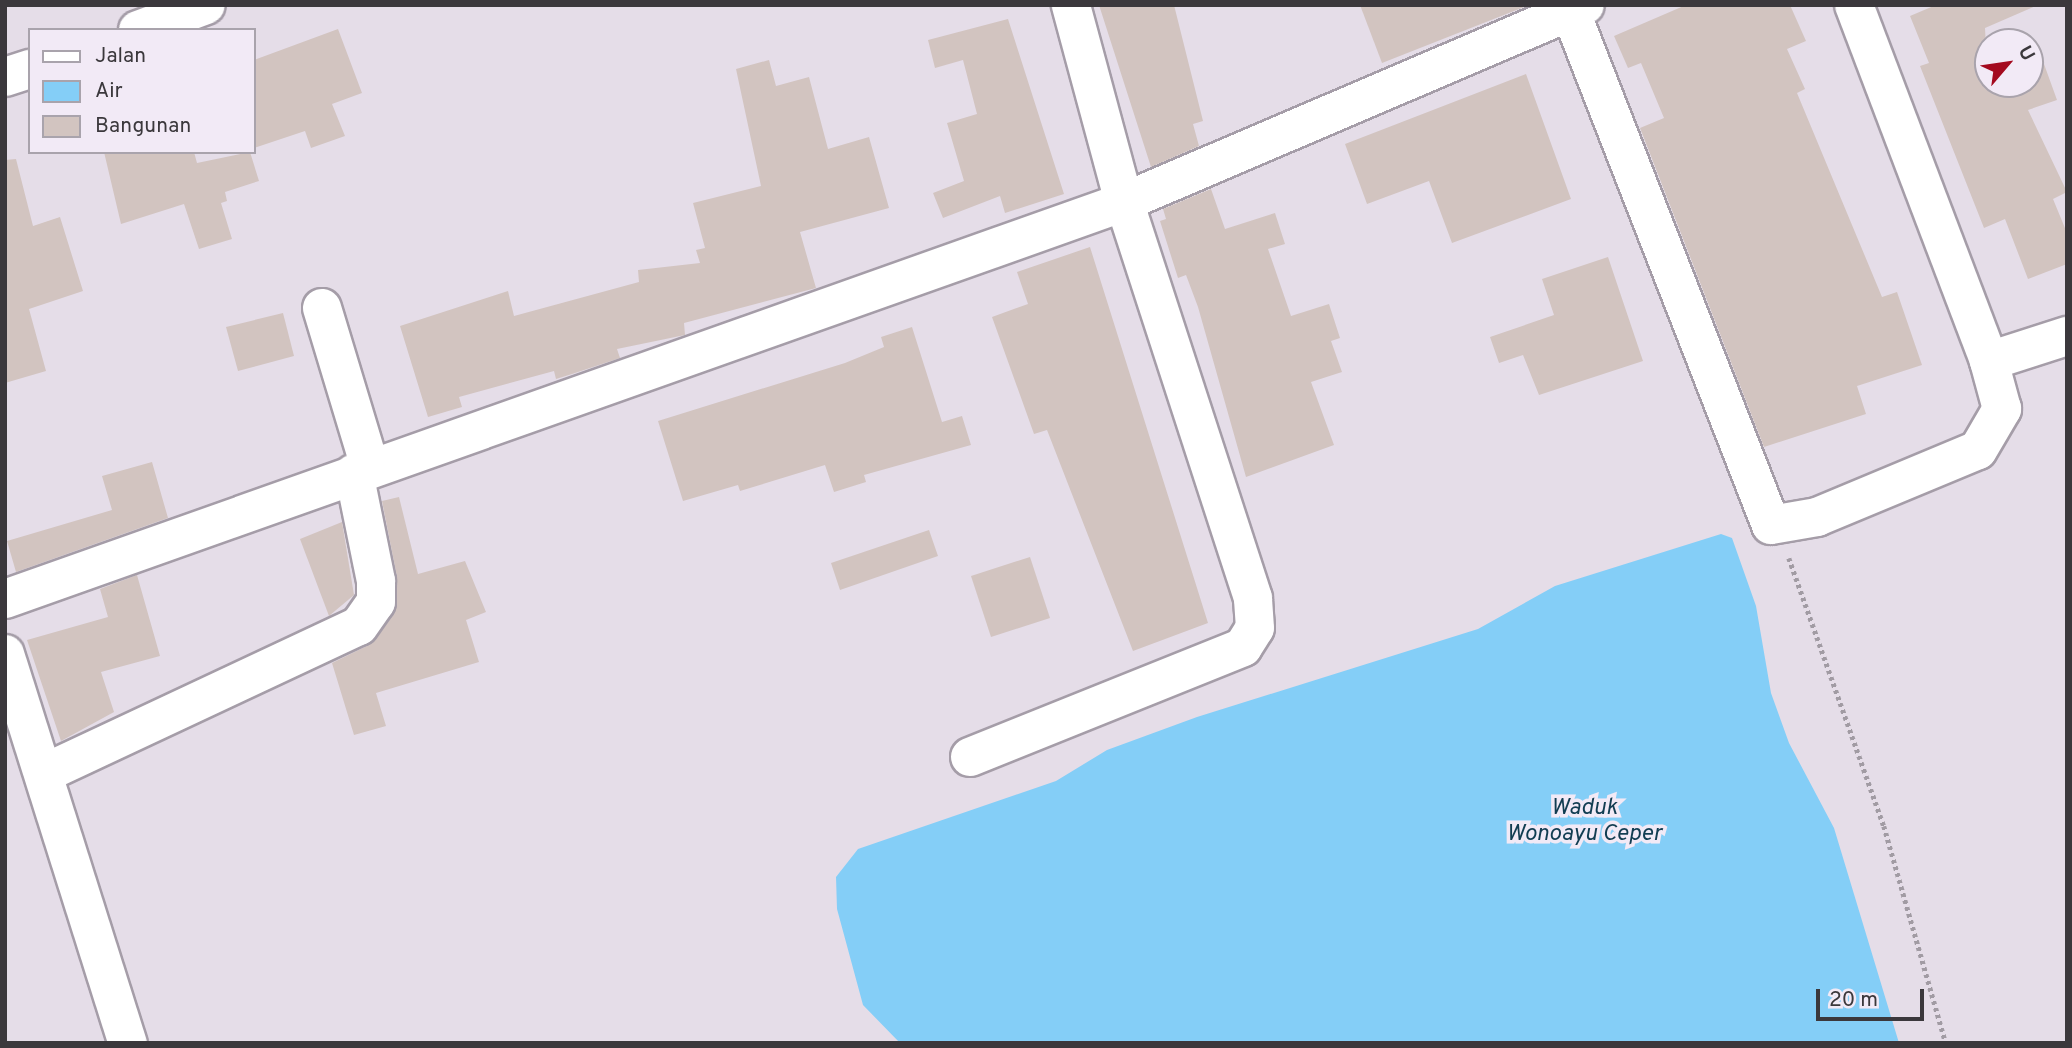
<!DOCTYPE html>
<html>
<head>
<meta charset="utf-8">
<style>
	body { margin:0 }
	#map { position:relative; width:2072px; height:1048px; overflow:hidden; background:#e5dde8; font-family:Overpass,sans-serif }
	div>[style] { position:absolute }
	.water>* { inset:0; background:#84cef7 }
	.building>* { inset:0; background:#d2c4c0 }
	.path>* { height:4.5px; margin-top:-2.25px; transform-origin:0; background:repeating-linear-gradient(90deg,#a19ba3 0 3.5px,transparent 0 7px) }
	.roads { filter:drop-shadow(2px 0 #a59da8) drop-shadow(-2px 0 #a59da8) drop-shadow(0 2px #a59da8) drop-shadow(0 -2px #a59da8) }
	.minor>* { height:38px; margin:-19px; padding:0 19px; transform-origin:19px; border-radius:19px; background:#fff }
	span { translate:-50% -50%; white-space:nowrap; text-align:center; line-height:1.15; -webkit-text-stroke:7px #f2eaf6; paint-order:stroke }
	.water-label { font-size:23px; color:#123d52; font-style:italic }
	.frame { position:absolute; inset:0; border:7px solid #3b383c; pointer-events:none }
	.legend { position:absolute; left:28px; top:28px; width:228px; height:126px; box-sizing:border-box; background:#f2eaf6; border:2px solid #a9a3ac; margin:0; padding:9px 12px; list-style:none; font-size:21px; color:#3b383c }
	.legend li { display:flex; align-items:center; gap:14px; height:35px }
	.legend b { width:35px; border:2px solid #a9a3ac }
	.north { position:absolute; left:1974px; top:28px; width:70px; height:70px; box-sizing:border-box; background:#f2eaf6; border:2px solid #a9a3ac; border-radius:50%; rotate:61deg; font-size:19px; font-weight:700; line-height:28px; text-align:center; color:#3b383c }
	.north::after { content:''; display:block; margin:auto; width:24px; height:32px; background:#a40a1f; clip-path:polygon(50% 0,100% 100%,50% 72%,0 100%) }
	.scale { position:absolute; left:1816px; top:989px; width:108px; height:32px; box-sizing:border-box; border:4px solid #3b383c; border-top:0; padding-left:9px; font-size:21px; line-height:24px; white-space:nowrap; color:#3b383c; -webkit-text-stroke:5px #f2eaf6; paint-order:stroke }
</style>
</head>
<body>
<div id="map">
	<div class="water">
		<i style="clip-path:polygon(1721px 534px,1732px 538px,1756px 606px,1771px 693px,1789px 743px,1834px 828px,1899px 1043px,900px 1043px,863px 1005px,837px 909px,836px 877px,858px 849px,1056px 781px,1107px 750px,1197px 717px,1478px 629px,1555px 586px)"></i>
	</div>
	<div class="building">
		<i style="clip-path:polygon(1099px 5px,1174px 5px,1203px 121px,1193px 124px,1199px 146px,1151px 167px)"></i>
		<i style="clip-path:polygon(1360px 5px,1529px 5px,1382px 63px)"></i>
		<i style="clip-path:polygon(1686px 5px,1790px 5px,1806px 41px,1787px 49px,1805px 89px,1797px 93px,1882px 297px,1897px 292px,1922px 365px,1857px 386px,1866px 414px,1764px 447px,1640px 128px,1664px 118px,1641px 63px,1628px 68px,1614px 36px)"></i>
		<i style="clip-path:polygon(1936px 5px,2038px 5px,1985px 28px,1988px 84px,2030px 84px,2030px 69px,2044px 64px,2057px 100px,2028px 110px,2067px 192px,2053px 199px,2067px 233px,2067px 264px,2028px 279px,2005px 219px,1984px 228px,1920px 66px,1929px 63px,1910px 16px)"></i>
		<i style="clip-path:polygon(1008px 19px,1064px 194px,1005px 213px,1000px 196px,943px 218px,933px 193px,964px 181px,947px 123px,977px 114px,963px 60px,935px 68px,928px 40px)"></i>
		<i style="clip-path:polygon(338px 29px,362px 93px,332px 104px,345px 136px,311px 148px,305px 131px,254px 148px,254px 60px)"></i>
		<i style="clip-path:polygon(769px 60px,776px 86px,809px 77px,828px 149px,869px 137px,889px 208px,800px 232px,816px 288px,684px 323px,685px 335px,617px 349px,620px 358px,572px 374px,556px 379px,554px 371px,459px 397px,462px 407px,428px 417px,400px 326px,508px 291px,514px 316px,639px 282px,638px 270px,700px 263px,696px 250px,705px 248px,693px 203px,761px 186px,736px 69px)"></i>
		<i style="clip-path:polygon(1526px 74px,1571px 199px,1452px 243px,1429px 181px,1367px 204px,1345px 144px)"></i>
		<i style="clip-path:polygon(104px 152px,194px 152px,197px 163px,250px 152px,259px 181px,225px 192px,227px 201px,221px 203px,232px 239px,199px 249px,184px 204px,121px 224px)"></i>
		<i style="clip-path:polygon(16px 159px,33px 226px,60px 217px,83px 291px,29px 309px,46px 371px,5px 383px,5px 160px)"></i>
		<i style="clip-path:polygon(1211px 189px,1225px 229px,1275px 213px,1285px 244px,1268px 249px,1291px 316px,1329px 304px,1340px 338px,1331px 341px,1342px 372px,1311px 382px,1334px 445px,1246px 477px,1198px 307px,1186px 275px,1178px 278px,1160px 221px,1166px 219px,1163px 209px)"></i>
		<i style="clip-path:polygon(1090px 247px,1208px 623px,1133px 651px,1047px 430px,1034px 434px,992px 317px,1028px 304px,1017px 272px)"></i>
		<i style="clip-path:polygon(1608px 257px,1643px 361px,1539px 395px,1523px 355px,1499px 363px,1490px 337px,1554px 315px,1542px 279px)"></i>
		<i style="clip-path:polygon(283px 313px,294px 356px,238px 371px,226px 327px)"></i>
		<i style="clip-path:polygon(912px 327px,942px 422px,962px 416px,971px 445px,864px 475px,866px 482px,834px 492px,825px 465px,740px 491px,738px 485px,683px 501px,658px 421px,845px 363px,884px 347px,881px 337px)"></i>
		<i style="clip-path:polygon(152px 462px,168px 518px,16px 572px,7px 541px,112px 510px,102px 476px)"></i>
		<i style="clip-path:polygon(399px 497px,418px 574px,465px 561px,486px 612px,466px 620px,479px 662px,376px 693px,386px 726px,354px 735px,332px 663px,369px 645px,394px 614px,397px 577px,382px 501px)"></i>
		<i style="clip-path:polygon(342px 522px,354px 595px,329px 616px,300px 539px)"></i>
		<i style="clip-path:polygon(929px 530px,938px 556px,840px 590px,831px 563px)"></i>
		<i style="clip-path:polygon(1030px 557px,1050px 618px,991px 637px,971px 576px)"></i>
		<i style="clip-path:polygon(137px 575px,160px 656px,101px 672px,114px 712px,61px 741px,27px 640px,108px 617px,100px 589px)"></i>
	</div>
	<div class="path">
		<i style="left:1789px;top:558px;width:284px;rotate:70.5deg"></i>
		<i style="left:1884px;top:826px;width:226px;rotate:74.1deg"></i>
	</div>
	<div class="roads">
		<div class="minor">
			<i style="left:1568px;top:5px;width:558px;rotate:68.68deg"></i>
			<i style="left:1771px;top:525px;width:47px;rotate:-9.9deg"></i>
			<i style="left:1817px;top:517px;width:174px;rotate:-22.6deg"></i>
			<i style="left:1978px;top:450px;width:48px;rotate:-59.7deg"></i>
			<i style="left:2002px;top:409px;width:50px;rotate:-105.2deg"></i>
			<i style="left:1989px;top:361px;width:82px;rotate:-17.8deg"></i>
			<i style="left:1854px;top:5px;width:381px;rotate:69.2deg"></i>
			<i style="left:138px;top:30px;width:72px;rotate:-20.2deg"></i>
			<i style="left:5px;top:77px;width:26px;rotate:-18deg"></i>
			<i style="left:322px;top:308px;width:166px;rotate:73.2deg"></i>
			<i style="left:5px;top:599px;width:1187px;rotate:-19.53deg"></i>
			<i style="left:1124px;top:202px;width:501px;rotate:-23.14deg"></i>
			<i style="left:5px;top:654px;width:408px;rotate:72.5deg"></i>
			<i style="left:970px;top:757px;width:294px;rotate:-21.9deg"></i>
			<i style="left:1243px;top:647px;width:22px;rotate:-58deg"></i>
			<i style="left:1255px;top:628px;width:30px;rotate:-94deg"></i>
			<i style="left:1253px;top:598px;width:416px;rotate:-108deg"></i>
			<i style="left:1124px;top:202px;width:204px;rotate:-105.1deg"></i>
			<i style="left:47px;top:772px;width:344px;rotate:-25.1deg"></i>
			<i style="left:359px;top:626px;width:29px;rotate:-55deg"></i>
			<i style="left:376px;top:602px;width:21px;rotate:-90deg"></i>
			<i style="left:376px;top:581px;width:110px;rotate:-101.5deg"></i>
		</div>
	</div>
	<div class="water-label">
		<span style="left:1584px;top:822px">Waduk<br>Wonoayu Ceper</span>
	</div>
	<div class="frame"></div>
	<ul class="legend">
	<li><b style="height:9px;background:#fff"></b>Jalan</li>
	<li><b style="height:19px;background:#84cef7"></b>Air</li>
	<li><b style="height:19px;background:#d2c4c0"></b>Bangunan</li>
	</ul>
	<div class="north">U</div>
	<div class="scale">20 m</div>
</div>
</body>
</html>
